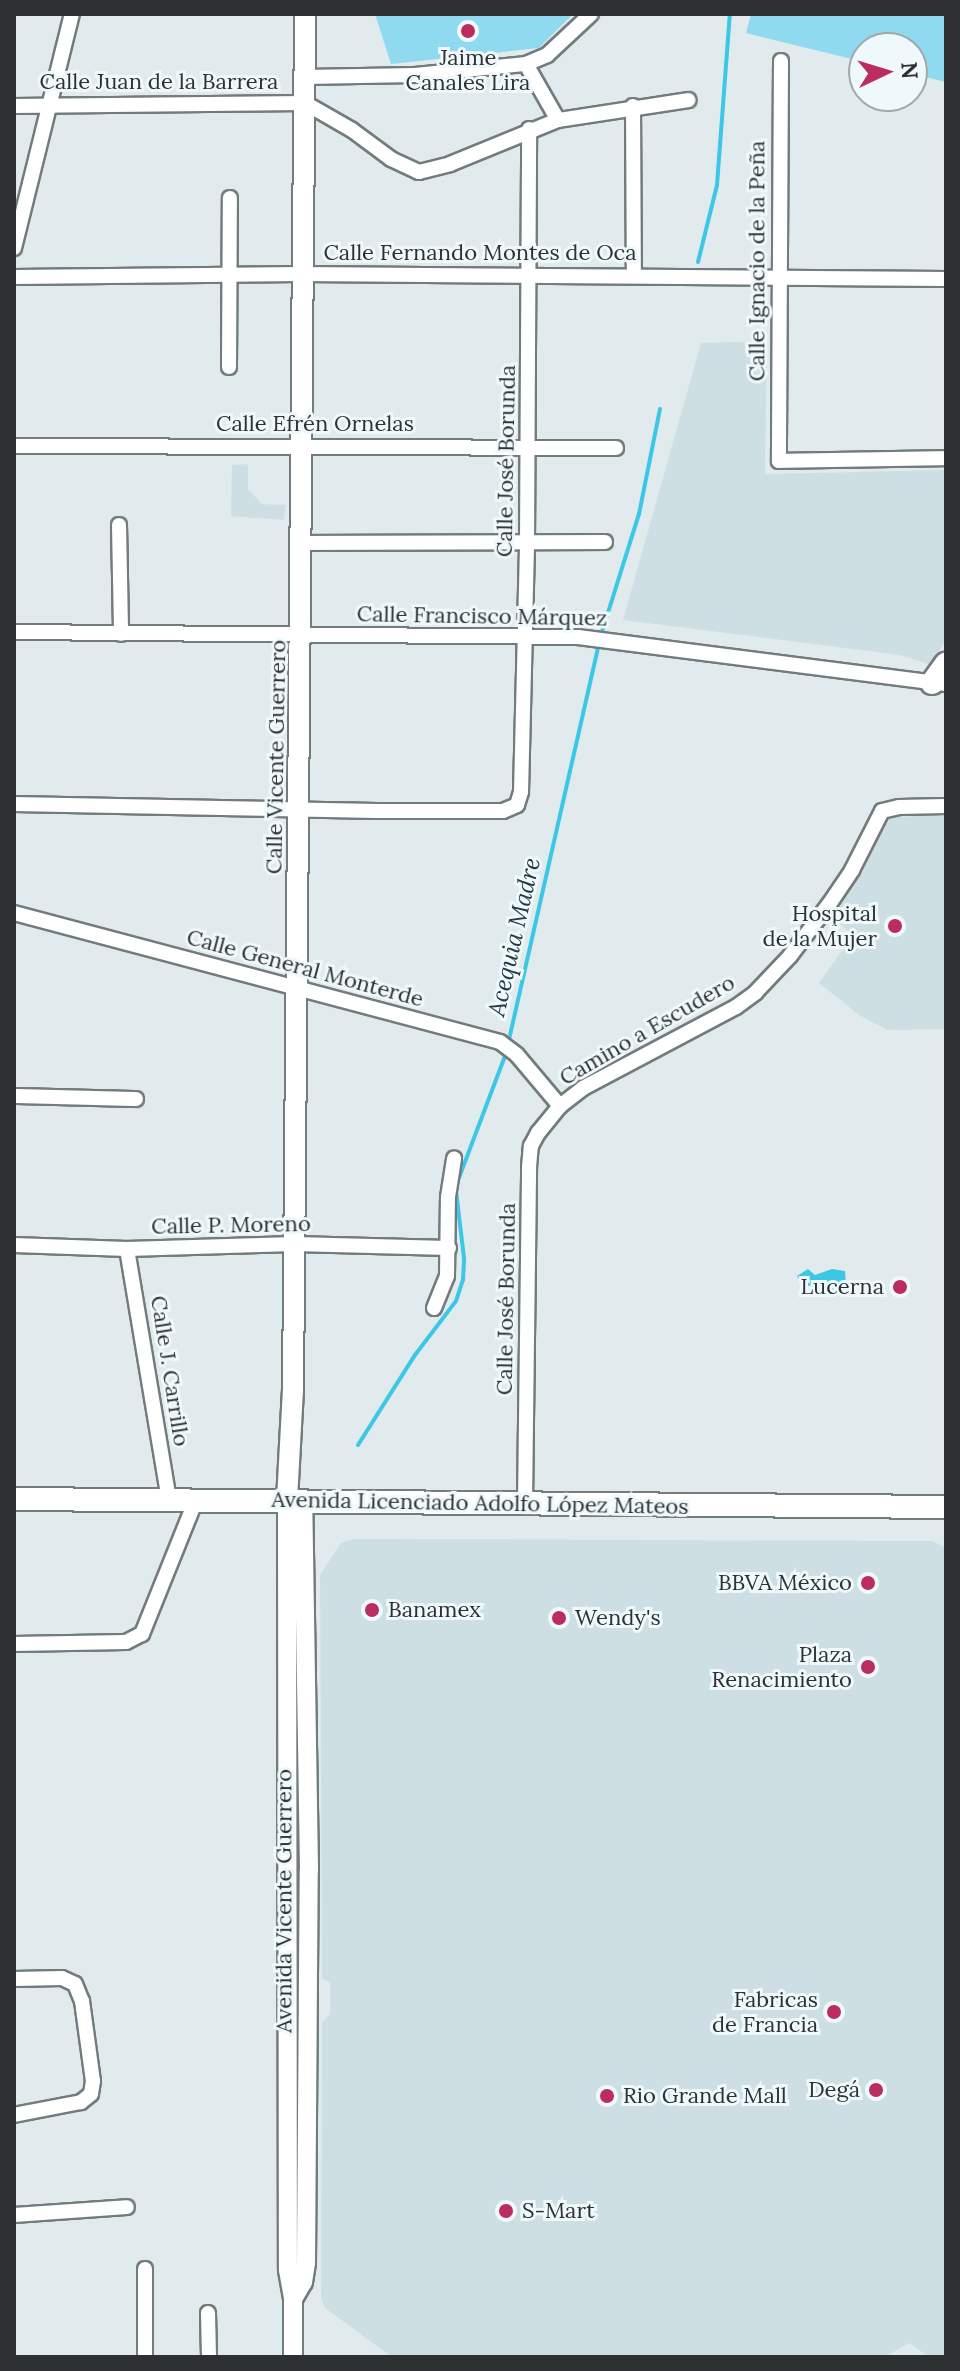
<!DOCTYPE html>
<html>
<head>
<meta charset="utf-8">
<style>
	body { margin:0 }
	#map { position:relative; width:960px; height:2371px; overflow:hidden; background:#e1ebee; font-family:Lora,serif }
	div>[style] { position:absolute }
	.built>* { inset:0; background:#cedfe4 }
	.green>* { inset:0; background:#8fdaef }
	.water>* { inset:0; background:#3cc7e7 }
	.stream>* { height:4px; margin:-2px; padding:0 2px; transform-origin:2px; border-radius:2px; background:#3cc7e7 }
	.roads { filter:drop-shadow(2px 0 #727b7d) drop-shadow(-2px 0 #727b7d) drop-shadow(0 2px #727b7d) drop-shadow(0 -2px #727b7d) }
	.minor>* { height:14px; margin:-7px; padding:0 7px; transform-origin:7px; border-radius:7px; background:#fff }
	.tertiary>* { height:18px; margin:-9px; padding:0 9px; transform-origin:9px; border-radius:9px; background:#fff }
	.secondary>* { height:20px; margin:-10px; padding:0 10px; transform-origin:10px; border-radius:10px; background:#fff }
	.primary>* { height:22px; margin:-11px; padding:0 11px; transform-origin:11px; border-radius:11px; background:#fff }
	.dots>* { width:22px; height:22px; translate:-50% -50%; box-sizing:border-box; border:4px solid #eff8fb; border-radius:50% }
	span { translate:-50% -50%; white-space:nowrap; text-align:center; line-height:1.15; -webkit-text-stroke:6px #eff8fb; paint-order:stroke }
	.poi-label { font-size:22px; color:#2d3132 }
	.right { translate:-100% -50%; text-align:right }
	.left { translate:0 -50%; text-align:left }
	.street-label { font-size:22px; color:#2d3132 }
	.water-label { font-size:24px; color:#233a40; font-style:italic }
	.frame { position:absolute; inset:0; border:16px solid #2d3132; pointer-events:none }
	.north { position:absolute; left:848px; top:32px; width:80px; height:80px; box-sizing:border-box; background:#eff8fb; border:2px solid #a1a8ab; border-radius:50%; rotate:86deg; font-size:22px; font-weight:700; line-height:32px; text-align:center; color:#2d3132 }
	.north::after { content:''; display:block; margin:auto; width:28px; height:36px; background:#bb2d5e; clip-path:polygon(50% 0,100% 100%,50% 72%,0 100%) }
</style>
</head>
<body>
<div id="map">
	<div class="built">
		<i style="clip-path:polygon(767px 341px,765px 474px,946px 470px,946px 640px,931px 665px,900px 655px,623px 620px,701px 343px)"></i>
		<i style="clip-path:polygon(248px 464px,248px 489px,262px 504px,286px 505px,284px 520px,231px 516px,232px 465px)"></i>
		<i style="clip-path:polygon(946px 815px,946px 1029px,887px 1030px,859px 1015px,819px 983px,853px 935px,833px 918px,863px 870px,886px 817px)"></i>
		<i style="clip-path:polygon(353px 1539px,932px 1541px,945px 1547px,946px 2357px,927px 2356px,910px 2343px,884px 2357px,392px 2357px,325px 2308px,321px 2298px,322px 2023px,330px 2014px,330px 1982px,322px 1979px,320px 1575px,341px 1543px)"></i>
	</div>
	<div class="green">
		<i style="clip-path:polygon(375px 14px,573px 14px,539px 48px,391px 64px)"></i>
		<i style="clip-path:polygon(751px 14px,946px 14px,946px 82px,912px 74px,912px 48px,864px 48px,864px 62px,746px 33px)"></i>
	</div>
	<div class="water">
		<i style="clip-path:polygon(808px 1269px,815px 1275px,832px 1269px,845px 1271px,846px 1286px,832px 1290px,823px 1283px,803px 1287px,797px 1276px)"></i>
	</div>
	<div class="stream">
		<i style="left:698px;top:262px;width:79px;rotate:-76.1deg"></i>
		<i style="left:717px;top:185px;width:171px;rotate:-85.7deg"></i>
		<i style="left:601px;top:635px;width:127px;rotate:-72.6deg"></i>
		<i style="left:639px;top:514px;width:107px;rotate:-78.7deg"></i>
		<i style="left:508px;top:1044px;width:411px;rotate:-77.2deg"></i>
		<i style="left:457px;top:1183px;width:139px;rotate:-69.3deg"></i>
		<i style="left:358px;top:1445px;width:107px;rotate:-57.7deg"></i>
		<i style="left:415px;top:1355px;width:68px;rotate:-52.8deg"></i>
		<i style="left:456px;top:1301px;width:22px;rotate:-72deg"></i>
		<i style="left:463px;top:1280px;width:22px;rotate:-87deg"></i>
		<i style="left:464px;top:1258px;width:67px;rotate:-96.8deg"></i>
	</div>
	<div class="roads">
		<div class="minor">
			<i style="left:781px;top:61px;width:400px;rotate:90.3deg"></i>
			<i style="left:779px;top:461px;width:167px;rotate:-1deg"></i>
			<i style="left:526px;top:64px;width:64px;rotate:60.3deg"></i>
			<i style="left:305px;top:77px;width:110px;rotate:-1deg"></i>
			<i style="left:415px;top:75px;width:112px;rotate:-5.7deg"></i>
			<i style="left:526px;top:64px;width:23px;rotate:-23deg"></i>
			<i style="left:547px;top:55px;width:60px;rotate:-43deg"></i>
			<i style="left:14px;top:106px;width:291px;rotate:-0.6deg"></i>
			<i style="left:305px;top:103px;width:54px;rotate:29.9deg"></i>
			<i style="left:352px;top:130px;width:49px;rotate:36.6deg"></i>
			<i style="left:391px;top:159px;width:31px;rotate:25deg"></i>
			<i style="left:419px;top:172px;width:32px;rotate:-14deg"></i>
			<i style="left:450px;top:164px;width:117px;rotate:-22.2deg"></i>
			<i style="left:558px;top:120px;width:132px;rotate:-8.7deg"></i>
			<i style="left:633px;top:106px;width:169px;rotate:89.7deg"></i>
			<i style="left:14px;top:248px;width:241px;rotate:-76.1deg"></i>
			<i style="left:14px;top:277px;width:287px;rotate:-0.6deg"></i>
			<i style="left:301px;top:274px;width:645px;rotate:0.44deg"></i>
			<i style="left:229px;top:367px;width:169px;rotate:-89.7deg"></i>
			<i style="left:14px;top:446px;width:602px;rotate:0.19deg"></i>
			<i style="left:119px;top:525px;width:109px;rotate:88.9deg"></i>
			<i style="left:302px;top:543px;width:303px;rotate:-0.2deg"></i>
			<i style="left:14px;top:632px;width:564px;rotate:0.51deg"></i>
			<i style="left:578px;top:637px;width:371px;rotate:7.3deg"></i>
			<i style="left:14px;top:804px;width:363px;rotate:1.1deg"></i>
			<i style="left:377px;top:811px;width:126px"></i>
			<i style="left:503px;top:811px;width:15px;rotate:-23deg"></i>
			<i style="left:517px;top:805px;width:14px;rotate:-73deg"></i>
			<i style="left:521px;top:792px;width:249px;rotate:-88.6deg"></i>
			<i style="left:527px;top:543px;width:414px;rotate:-89.7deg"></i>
			<i style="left:14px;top:913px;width:503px;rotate:14.87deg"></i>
			<i style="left:500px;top:1042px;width:21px;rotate:37deg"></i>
			<i style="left:517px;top:1055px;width:67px;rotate:49.9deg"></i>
			<i style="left:14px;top:1096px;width:122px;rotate:1.4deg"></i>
			<i style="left:14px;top:1245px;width:113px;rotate:2deg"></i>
			<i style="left:127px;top:1249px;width:167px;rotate:-1.7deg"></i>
			<i style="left:294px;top:1244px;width:155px;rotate:1.5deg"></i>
			<i style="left:127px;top:1249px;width:254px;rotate:80.5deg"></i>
			<i style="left:434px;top:1308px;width:35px;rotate:-68deg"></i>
			<i style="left:447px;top:1276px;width:79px;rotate:-89.3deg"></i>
			<i style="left:448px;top:1197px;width:39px;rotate:-81deg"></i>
			<i style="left:525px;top:1503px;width:336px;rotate:-89.3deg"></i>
			<i style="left:529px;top:1167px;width:21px;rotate:-85deg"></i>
			<i style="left:531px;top:1146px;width:15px;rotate:-62deg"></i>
			<i style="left:538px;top:1133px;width:35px;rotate:-51deg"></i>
			<i style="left:560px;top:1106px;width:29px;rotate:-38deg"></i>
			<i style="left:583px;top:1088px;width:173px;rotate:-27.9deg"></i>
			<i style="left:736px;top:1007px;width:24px;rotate:-36deg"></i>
			<i style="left:755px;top:993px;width:51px;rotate:-46.6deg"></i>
			<i style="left:790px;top:956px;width:66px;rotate:-53deg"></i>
			<i style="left:830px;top:903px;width:40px;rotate:-56deg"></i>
			<i style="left:852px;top:870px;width:66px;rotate:-63deg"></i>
			<i style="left:882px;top:811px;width:17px;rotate:-13deg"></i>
			<i style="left:899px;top:807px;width:47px;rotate:-1.2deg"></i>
			<i style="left:14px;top:1644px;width:112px;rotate:-1deg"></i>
			<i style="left:126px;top:1642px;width:18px;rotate:-27deg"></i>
			<i style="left:142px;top:1634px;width:144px;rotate:-68.1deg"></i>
			<i style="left:14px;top:1979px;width:48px;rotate:-1.2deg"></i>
			<i style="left:62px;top:1978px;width:14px;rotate:25deg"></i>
			<i style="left:75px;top:1984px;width:18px;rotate:68deg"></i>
			<i style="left:82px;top:2001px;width:81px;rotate:82.2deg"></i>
			<i style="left:93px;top:2081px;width:13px;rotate:99deg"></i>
			<i style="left:91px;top:2094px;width:13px;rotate:141deg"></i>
			<i style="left:81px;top:2102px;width:68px;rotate:169deg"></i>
			<i style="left:14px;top:2215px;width:113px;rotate:-4deg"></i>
			<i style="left:208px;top:2313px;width:44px;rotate:88.7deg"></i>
			<i style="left:145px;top:2357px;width:88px;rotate:-90deg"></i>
		</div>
		<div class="tertiary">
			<i style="left:287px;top:1500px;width:770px;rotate:89.93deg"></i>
			<i style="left:288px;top:2270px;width:29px;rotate:80deg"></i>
			<i style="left:293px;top:2299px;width:58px;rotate:90deg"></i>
			<i style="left:293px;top:2299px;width:20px;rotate:-60deg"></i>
			<i style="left:303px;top:2282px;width:20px;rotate:-81deg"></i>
			<i style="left:306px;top:2262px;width:392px;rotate:-89.6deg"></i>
			<i style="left:309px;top:1870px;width:370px;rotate:-90.9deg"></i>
		</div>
		<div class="secondary">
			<i style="left:287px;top:1500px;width:110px;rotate:-86.9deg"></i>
			<i style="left:293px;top:1390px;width:1376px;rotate:-89.5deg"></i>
		</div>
		<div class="primary">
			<i style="left:932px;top:683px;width:24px;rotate:-54deg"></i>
			<i style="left:14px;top:1499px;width:932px;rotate:0.49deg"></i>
		</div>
	</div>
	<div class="dots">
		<i style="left:468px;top:31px;background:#bb2d5e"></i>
		<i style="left:895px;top:926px;background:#bb2d5e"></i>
		<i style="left:900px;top:1287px;background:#bb2d5e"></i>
		<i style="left:868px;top:1583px;background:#bb2d5e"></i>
		<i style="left:372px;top:1610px;background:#bb2d5e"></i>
		<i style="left:559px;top:1618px;background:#bb2d5e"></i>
		<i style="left:868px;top:1667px;background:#bb2d5e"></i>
		<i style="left:834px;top:2012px;background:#bb2d5e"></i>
		<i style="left:876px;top:2090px;background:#bb2d5e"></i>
		<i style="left:607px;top:2096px;background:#bb2d5e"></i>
		<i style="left:506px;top:2211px;background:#bb2d5e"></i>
	</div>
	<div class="poi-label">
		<span style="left:468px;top:70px">Jaime<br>Canales Lira</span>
		<span class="right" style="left:877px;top:926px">Hospital<br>de la Mujer</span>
		<span class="right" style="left:884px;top:1287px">Lucerna</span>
		<span class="right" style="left:852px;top:1583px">BBVA México</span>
		<span class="left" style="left:388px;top:1610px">Banamex</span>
		<span class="left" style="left:575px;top:1618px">Wendy's</span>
		<span class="right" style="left:852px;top:1667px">Plaza<br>Renacimiento</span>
		<span class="right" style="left:818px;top:2012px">Fabricas<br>de Francia</span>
		<span class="right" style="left:860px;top:2090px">Degá</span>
		<span class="left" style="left:623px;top:2096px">Rio Grande Mall</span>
		<span class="left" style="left:522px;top:2211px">S-Mart</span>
	</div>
	<div class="street-label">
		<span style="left:159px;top:82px">Calle Juan de la Barrera</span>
		<span style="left:480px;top:253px">Calle Fernando Montes de Oca</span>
		<span style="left:757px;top:261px;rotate:-90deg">Calle Ignacio de la Peña</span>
		<span style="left:315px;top:424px">Calle Efrén Ornelas</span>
		<span style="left:506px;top:461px;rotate:-89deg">Calle José Borunda</span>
		<span style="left:482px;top:616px;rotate:1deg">Calle Francisco Márquez</span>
		<span style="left:276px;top:757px;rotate:-89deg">Calle Vicente Guerrero</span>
		<span style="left:305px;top:968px;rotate:15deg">Calle General Monterde</span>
		<span style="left:647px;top:1030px;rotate:-30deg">Camino a Escudero</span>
		<span style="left:231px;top:1225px;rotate:-1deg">Calle P. Moreno</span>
		<span style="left:506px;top:1299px;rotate:-89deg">Calle José Borunda</span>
		<span style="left:170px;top:1371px;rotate:81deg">Calle J. Carrillo</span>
		<span style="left:480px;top:1503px;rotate:1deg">Avenida Licenciado Adolfo López Mateos</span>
		<span style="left:284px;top:1901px;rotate:-90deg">Avenida Vicente Guerrero</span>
	</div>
	<div class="water-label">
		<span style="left:514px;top:937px;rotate:-77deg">Acequia Madre</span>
	</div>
	<div class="frame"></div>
	<div class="north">N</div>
</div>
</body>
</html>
